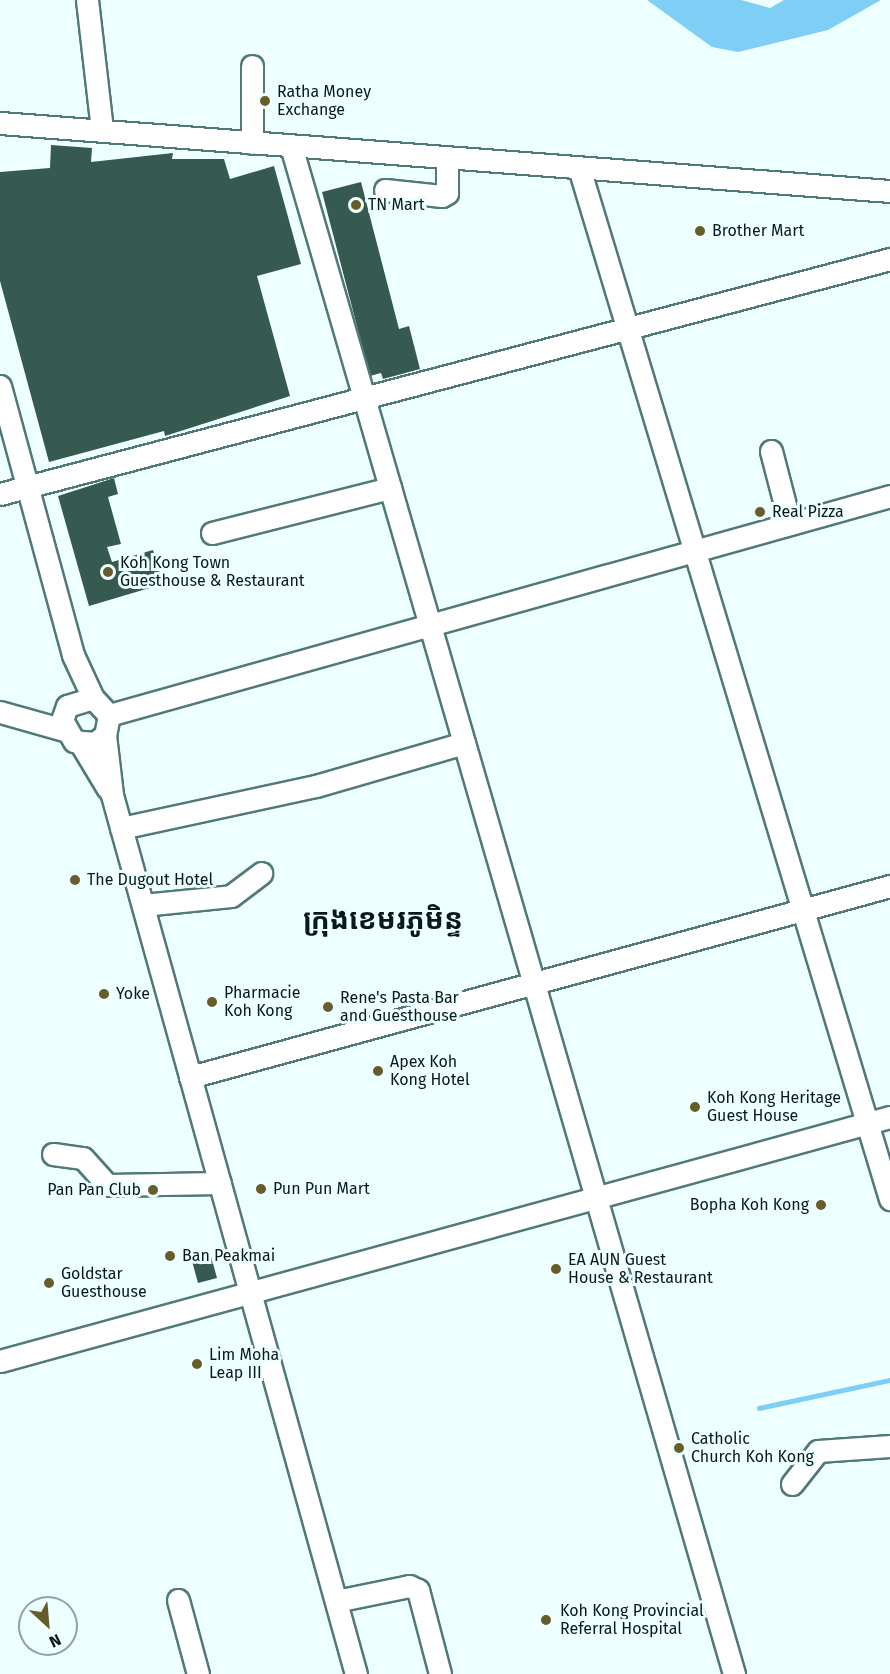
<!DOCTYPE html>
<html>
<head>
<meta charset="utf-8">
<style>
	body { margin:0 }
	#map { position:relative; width:890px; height:1674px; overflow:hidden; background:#edfffe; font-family:"Fira Sans","Noto Sans Khmer",sans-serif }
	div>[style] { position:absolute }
	.water>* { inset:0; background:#7fcef6 }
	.stream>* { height:4.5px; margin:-2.25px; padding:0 2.25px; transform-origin:2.25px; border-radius:2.25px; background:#7fcef6 }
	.building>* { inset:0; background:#365a50 }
	.roads { filter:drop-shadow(2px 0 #507978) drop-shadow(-2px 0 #507978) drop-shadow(0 2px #507978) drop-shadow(0 -2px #507978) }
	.minor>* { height:21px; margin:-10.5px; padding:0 10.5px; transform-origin:10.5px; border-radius:10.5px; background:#fff }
	.dots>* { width:16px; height:16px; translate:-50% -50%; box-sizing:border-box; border:3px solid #edfffe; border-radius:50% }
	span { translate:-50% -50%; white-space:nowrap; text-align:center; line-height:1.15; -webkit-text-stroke:6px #edfffe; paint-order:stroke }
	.poi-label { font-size:16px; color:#081919 }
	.left { translate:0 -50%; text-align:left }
	.right { translate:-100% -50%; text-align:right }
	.town-label { font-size:28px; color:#081919; font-weight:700 }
	.north { position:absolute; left:18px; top:1596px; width:60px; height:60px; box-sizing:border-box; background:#edfffe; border:2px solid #91a3a2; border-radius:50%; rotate:154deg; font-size:16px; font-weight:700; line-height:24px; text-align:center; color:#081919 }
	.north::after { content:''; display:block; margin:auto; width:21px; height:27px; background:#675d2a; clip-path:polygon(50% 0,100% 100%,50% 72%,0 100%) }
</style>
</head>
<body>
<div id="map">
	<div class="water">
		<i style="clip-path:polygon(647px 0,741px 0,770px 8px,784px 0,881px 0,828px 30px,738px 52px,712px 47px)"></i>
	</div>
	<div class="stream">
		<i style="left:759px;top:1408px;width:134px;rotate:-12.1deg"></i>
	</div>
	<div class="building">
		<i style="clip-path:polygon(51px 145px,92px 148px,91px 162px,173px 153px,172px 159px,224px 159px,230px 179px,274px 166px,301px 264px,257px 276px,290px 396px,165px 436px,164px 431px,49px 462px,0 281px,0 172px,50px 168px)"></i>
		<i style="clip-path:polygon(361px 182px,399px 329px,409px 326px,420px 369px,383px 379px,381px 373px,370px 376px,322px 192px)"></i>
		<i style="clip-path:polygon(114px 478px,118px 494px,108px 497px,121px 544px,107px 547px,112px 562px,153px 550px,163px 584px,89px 606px,58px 496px)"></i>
		<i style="clip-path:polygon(211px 1256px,217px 1278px,198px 1283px,192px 1261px)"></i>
	</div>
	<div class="roads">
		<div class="minor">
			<i style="left:87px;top:0;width:130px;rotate:83.4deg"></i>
			<i style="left:252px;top:66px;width:77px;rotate:90deg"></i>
			<i style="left:0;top:123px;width:893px;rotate:4.37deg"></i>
			<i style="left:291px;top:146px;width:1591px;rotate:73.83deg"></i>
			<i style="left:580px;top:171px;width:1074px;rotate:73.22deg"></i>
			<i style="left:385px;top:190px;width:57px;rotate:6deg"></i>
			<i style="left:442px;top:196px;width:6px;rotate:-31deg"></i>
			<i style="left:447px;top:193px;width:33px;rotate:-90deg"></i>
			<i style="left:0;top:386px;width:279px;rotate:74.8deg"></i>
			<i style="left:73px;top:655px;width:47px;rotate:65.1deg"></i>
			<i style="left:771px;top:451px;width:75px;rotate:75.4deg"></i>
			<i style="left:0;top:494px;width:921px;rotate:-14.79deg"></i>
			<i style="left:212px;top:533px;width:184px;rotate:-14.2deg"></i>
			<i style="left:0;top:712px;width:66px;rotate:15.7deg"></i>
			<i style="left:109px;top:715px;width:811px;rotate:-15.66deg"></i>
			<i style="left:105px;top:735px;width:13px;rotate:141deg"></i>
			<i style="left:95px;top:743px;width:21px;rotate:-175deg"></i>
			<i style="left:74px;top:741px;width:24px;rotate:-120deg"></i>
			<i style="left:62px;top:720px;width:15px;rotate:-70deg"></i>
			<i style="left:67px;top:706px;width:27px;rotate:-17deg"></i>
			<i style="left:93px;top:698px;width:23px;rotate:47deg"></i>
			<i style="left:109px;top:715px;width:20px;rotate:101deg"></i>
			<i style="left:105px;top:735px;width:60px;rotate:83.3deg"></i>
			<i style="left:112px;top:795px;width:912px;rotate:74.49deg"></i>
			<i style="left:81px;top:744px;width:52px;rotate:59deg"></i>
			<i style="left:121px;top:828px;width:199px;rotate:-12.2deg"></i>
			<i style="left:316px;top:786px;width:154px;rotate:-16.2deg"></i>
			<i style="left:143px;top:905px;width:88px;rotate:-5.8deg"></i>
			<i style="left:231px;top:896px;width:38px;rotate:-37deg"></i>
			<i style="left:190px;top:1077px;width:726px;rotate:-15.26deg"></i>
			<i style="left:53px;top:1154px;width:30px;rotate:8deg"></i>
			<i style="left:83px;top:1158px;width:36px;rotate:48deg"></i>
			<i style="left:107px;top:1185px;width:113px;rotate:-1deg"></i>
			<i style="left:0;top:1361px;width:923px;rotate:-15.33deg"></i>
			<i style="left:792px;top:1484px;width:42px;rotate:-51.8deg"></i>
			<i style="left:818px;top:1451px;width:72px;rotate:-4deg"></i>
			<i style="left:178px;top:1600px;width:77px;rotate:74.9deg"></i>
			<i style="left:336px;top:1601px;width:75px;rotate:-11.6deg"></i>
			<i style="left:409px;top:1586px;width:10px;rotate:24deg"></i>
			<i style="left:418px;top:1590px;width:87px;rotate:75.3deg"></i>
		</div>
	</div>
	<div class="dots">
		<i style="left:265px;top:101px;background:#675d2a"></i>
		<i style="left:356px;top:205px;background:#675d2a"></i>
		<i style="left:700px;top:231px;background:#675d2a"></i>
		<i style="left:760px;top:512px;background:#675d2a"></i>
		<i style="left:108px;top:572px;background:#675d2a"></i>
		<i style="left:75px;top:880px;background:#675d2a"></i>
		<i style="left:104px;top:994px;background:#675d2a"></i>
		<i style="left:212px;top:1002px;background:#675d2a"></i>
		<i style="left:328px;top:1007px;background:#675d2a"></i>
		<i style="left:378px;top:1071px;background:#675d2a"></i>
		<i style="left:695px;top:1107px;background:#675d2a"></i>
		<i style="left:261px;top:1189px;background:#675d2a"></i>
		<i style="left:153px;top:1190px;background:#675d2a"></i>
		<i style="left:821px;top:1205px;background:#675d2a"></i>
		<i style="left:170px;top:1256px;background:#675d2a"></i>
		<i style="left:556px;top:1269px;background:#675d2a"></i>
		<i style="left:49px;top:1283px;background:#675d2a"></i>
		<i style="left:197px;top:1364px;background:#675d2a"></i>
		<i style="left:679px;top:1448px;background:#675d2a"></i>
		<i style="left:546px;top:1620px;background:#675d2a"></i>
	</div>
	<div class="poi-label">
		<span class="left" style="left:277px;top:101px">Ratha Money<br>Exchange</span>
		<span class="left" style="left:368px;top:205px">TN Mart</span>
		<span class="left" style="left:712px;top:231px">Brother Mart</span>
		<span class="left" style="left:772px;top:512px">Real Pizza</span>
		<span class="left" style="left:120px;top:572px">Koh Kong Town<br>Guesthouse &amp; Restaurant</span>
		<span class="left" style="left:87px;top:880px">The Dugout Hotel</span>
		<span class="left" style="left:224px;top:1002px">Pharmacie<br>Koh Kong</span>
		<span class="left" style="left:116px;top:994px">Yoke</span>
		<span class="left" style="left:340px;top:1007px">Rene's Pasta Bar<br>and Guesthouse</span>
		<span class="left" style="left:390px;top:1071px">Apex Koh<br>Kong Hotel</span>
		<span class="left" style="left:707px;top:1107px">Koh Kong Heritage<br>Guest House</span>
		<span class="left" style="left:273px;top:1189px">Pun Pun Mart</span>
		<span class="right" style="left:141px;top:1190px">Pan Pan Club</span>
		<span class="right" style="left:809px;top:1205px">Bopha Koh Kong</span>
		<span class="left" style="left:182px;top:1256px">Ban Peakmai</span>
		<span class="left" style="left:568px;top:1269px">EA AUN Guest<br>House &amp; Restaurant</span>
		<span class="left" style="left:61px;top:1283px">Goldstar<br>Guesthouse</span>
		<span class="left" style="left:209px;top:1364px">Lim Moha<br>Leap III</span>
		<span class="left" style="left:691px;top:1448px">Catholic<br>Church Koh Kong</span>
		<span class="left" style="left:560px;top:1620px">Koh Kong Provincial<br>Referral Hospital</span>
	</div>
	<div class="town-label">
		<span style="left:383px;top:920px">ក្រុងខេមរភូមិន្ទ</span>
	</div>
	<div class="north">N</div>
</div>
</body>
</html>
